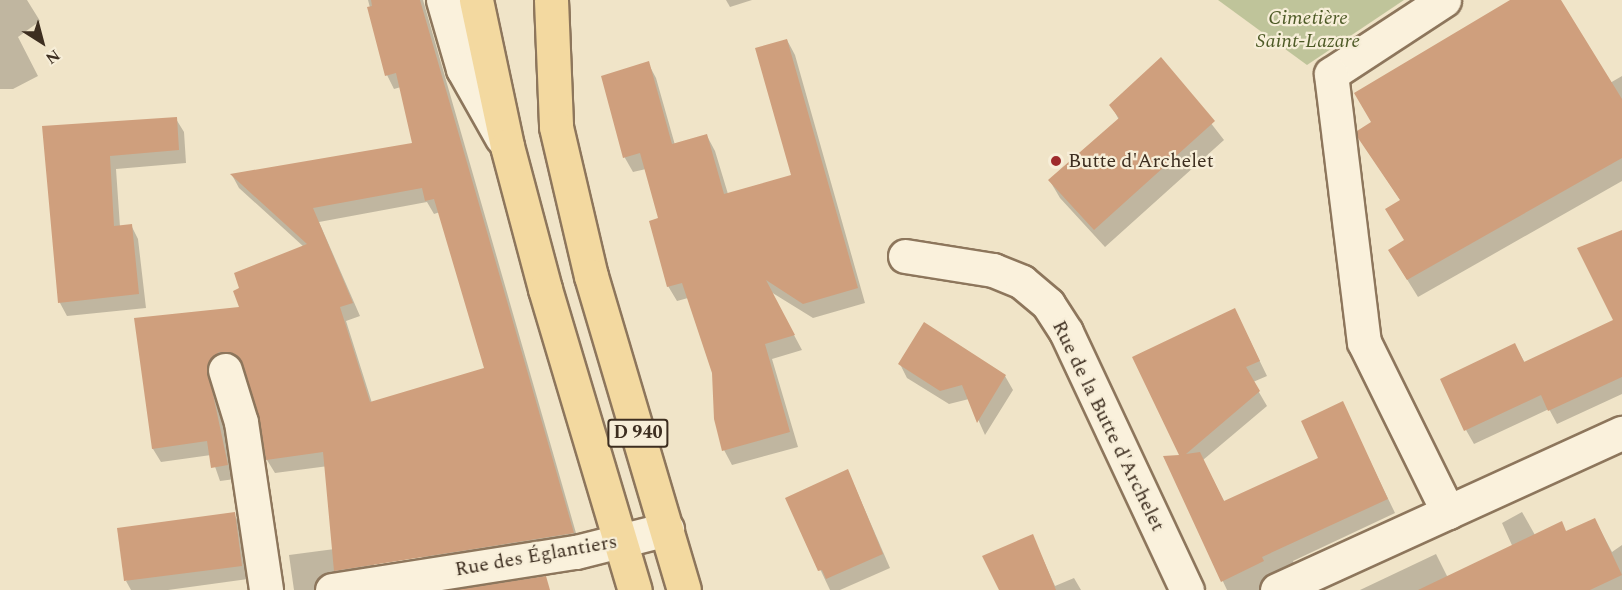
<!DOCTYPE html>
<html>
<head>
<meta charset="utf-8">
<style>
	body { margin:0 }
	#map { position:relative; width:1622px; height:590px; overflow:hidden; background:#f0e4c8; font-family:Spectral,serif }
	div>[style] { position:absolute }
	.cemetery>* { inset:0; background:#bfc49a }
	.shadow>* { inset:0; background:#0003 }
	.building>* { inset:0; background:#cf9f7d }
	.roads { filter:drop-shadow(2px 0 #8d765c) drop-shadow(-2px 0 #8d765c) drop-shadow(0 2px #8d765c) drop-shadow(0 -2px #8d765c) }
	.street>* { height:33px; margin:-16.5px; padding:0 16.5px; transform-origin:16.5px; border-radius:16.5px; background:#faf1dc }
	.primary>* { height:33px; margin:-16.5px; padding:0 16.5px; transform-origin:16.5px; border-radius:16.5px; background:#f3d9a0 }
	.dots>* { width:16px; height:16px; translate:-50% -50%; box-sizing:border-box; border:3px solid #f7eed8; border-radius:50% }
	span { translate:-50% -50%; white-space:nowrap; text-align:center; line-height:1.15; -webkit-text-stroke:4.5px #f7eed8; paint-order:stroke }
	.shield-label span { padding:2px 4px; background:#f7eed8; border:2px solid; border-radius:4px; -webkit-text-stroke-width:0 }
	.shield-label { font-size:18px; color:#3d2e20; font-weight:700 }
	.park-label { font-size:20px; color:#4d5a26; font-style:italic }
	.poi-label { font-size:20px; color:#3d2e20 }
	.left { translate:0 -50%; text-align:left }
	.street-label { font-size:20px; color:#3d2e20 }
	.north { position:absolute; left:12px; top:12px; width:60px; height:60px; -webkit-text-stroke:4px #f7eed8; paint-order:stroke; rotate:144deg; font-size:16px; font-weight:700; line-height:24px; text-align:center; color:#3d2e20 }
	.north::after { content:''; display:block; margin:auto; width:21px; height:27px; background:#3d2e20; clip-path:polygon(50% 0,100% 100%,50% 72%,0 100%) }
</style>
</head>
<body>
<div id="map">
	<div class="cemetery">
		<i style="clip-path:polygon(1218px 0,1404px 0,1307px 65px)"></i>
	</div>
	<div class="shadow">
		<i style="clip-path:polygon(0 0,27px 0,40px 21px,18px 37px,38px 76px,13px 89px,0 89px)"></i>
		<i style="clip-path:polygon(368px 0,423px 0,580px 547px,431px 570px,423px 556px,486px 369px,440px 212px,434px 214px,427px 202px,319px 222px,360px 316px,346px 321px,384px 441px,359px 462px,275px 473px,267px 460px,260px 416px,246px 369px,228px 365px,230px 441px,235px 479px,220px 481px,211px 455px,161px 462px,153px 449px,136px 319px,241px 308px,304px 247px,239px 188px,232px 175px,414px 144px,401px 87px,394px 89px,387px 75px)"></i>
		<i style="clip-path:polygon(726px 0,752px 0,730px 7px)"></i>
		<i style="clip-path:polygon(1513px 0,1560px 0,1610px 83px,1622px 76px,1622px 181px,1418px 297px,1400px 268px,1405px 241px,1401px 201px,1359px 138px)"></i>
		<i style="clip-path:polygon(787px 40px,795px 55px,865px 303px,813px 318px,771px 292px,802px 350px,772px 359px,798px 447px,732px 465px,724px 450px,714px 372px,688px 298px,677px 301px,668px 286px,660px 219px,646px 169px,633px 172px,625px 158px,602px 77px,648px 63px,656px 78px,675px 145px,707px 136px,715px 151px,728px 194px,793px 176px)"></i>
		<i style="clip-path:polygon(1161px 59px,1224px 140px,1105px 247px,1060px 198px,1050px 181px,1119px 120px,1111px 105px)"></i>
		<i style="clip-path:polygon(176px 119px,184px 132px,186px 163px,116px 169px,120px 227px,131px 225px,138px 239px,146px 308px,67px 316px,60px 303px,44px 128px)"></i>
		<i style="clip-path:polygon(1235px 310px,1267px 376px,1253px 382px,1267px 406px,1203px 460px,1225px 503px,1320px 459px,1342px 403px,1395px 513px,1293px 561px,1300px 577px,1275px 590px,1227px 590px,1165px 458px,1181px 456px)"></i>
		<i style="clip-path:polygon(1622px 321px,1622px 394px,1557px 424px,1549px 409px,1474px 444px,1466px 430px,1515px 345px,1525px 363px)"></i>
		<i style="clip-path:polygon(900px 364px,1005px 376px,1013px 390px,985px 435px,969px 399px,949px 404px,907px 378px)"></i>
		<i style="clip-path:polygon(848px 471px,890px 568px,840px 590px,830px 590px,787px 499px)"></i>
		<i style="clip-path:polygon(1522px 512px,1535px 535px,1567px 532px,1595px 520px,1612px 552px,1622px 545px,1622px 590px,1532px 590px,1502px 523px)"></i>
		<i style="clip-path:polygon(234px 514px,242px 528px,248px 579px,168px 590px,131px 590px,126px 581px)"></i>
		<i style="clip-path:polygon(1032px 535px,1055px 586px,1074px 578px,1081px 590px,1001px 590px)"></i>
		<i style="clip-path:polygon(365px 545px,373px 558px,376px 578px,327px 590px,294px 590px,289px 555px)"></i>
		<i style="clip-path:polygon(1436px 554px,1454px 590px,1360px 590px)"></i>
	</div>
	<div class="building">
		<i style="clip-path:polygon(evenodd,371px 0,420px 0,574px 533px,334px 571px,323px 452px,266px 460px,259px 417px,237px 356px,219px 352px,207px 366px,228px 465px,211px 468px,207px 441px,152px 449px,134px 318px,239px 307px,233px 291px,239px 288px,234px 273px,307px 244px,230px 174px,412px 143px,396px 73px,385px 76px,367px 7px,372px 6px,371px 0,422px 188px,425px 201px,434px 199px,484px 368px,370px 402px,340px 307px,353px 303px,313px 208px,422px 188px)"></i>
		<i style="clip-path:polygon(1510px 0,1561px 0,1622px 99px,1622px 158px,1407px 280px,1388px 250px,1404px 240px,1385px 209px,1400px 200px,1358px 138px,1357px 131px,1371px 122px,1354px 93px)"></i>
		<i style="clip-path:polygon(787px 39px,858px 288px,803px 304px,766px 280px,795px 335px,765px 344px,790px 432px,722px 451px,714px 419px,712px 373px,682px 283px,667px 287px,649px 221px,658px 218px,640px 153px,623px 158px,601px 76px,649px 61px,672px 144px,707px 134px,724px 194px,791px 175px,755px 48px)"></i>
		<i style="clip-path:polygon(1161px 57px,1215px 121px,1094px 230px,1048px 180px,1119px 118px,1109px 105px)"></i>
		<i style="clip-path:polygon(177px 117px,179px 150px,110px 156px,114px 226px,132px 224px,139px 294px,58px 303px,42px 126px)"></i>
		<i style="clip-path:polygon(1622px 230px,1622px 377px,1548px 411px,1541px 395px,1464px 431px,1440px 379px,1515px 343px,1524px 362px,1613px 320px,1577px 248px)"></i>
		<i style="clip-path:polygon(1235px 308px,1260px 361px,1246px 367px,1260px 391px,1186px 454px,1200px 452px,1224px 501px,1318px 458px,1301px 421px,1343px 401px,1388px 499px,1262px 557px,1264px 561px,1221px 582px,1163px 456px,1179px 455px,1132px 357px)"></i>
		<i style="clip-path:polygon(924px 322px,1006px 375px,977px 423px,962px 385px,940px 391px,898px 364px)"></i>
		<i style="clip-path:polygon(848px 469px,883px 554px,826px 579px,822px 570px,818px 571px,785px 498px)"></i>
		<i style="clip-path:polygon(235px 512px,242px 566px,124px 581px,117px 528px)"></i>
		<i style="clip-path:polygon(1595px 518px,1622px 575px,1590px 590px,1418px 590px,1562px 521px,1566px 531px)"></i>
		<i style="clip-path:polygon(1033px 534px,1056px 590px,999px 590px,982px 556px)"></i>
		<i style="clip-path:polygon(546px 576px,550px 590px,454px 590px)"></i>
	</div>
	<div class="roads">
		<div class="street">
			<i style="left:443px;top:0;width:72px;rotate:73.8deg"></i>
			<i style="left:463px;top:69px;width:79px;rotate:60.5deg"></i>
			<i style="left:1444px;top:0;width:135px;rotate:146.8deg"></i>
			<i style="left:1331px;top:74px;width:270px;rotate:83deg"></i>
			<i style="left:1364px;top:342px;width:190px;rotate:63.7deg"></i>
			<i style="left:905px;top:256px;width:89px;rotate:9deg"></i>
			<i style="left:993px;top:270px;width:31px;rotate:22deg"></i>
			<i style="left:1022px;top:282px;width:34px;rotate:40deg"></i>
			<i style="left:1048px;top:304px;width:33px;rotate:57deg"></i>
			<i style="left:1066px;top:332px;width:285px;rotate:64.9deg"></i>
			<i style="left:225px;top:370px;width:54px;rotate:72.9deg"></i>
			<i style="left:241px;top:422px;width:170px;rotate:81.5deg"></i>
			<i style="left:332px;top:590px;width:247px;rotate:-8.9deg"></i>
			<i style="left:576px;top:552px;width:94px;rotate:-14.2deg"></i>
			<i style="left:1277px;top:590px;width:379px;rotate:-24.5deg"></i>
		</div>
		<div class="primary">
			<i style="left:476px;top:0;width:149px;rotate:78deg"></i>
			<i style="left:507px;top:146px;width:148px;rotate:75.1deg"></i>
			<i style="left:545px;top:289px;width:314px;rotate:73.4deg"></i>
			<i style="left:551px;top:0;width:127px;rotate:87.7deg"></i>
			<i style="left:556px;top:127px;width:153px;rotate:76.8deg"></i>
			<i style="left:591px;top:276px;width:327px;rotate:73.5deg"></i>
		</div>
	</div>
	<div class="dots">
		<i style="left:1056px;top:161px;background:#9e2a2b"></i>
	</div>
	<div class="shield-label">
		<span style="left:638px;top:433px">D 940</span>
	</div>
	<div class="park-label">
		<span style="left:1308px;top:30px">Cimetière<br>Saint-Lazare</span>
	</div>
	<div class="poi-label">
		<span class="left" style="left:1068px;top:161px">Butte d'Archelet</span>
	</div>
	<div class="street-label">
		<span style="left:1108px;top:426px;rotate:64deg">Rue de la Butte d'Archelet</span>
		<span style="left:536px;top:556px;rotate:-10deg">Rue des Églantiers</span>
	</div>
	<div class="north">N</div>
</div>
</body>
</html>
